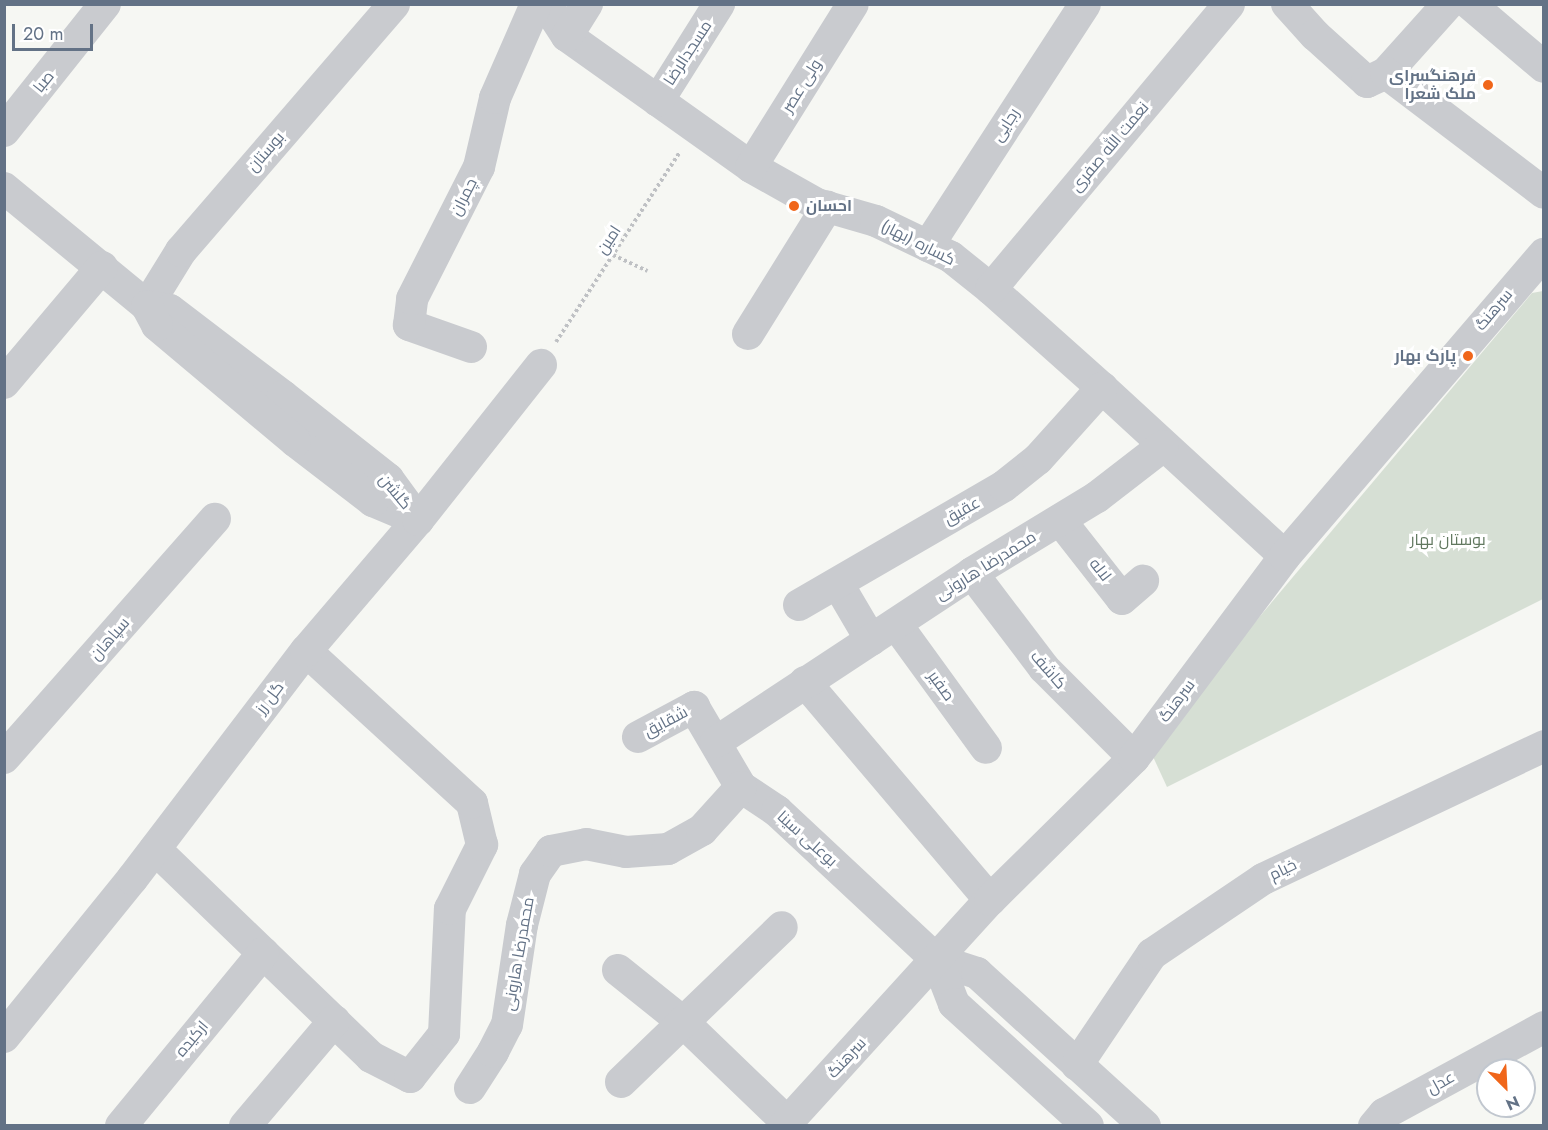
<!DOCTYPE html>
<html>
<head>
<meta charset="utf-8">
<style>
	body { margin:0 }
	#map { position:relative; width:1548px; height:1130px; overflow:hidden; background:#f6f7f3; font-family:Jost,Cairo,sans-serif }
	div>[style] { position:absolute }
	.green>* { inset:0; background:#d6dfd4 }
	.path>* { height:4px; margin-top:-2px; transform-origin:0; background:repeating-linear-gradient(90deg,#bfc1c4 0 3px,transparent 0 6px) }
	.minor>* { height:32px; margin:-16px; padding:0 16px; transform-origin:16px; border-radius:16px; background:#c9cbcf }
	.dots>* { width:16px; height:16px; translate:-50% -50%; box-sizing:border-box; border:3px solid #fff; border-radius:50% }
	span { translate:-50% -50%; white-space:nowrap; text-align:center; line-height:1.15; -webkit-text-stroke:6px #fff; paint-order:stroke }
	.street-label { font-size:16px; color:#637286 }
	.poi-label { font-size:16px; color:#637286; font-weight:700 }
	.right { translate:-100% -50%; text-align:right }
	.left { translate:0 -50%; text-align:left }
	.park-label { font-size:16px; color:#61785f }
	.frame { position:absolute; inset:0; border:6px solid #637286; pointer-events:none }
	.north { position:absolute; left:1476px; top:1058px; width:60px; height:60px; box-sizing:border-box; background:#fff; border:2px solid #c1c7cf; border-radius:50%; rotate:156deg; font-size:16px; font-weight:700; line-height:24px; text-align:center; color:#637286 }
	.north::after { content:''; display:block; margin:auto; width:21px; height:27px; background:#f0661a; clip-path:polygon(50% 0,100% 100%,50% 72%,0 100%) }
	.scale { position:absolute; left:12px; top:24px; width:81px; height:27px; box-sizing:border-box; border:3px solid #637286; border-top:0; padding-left:8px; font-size:18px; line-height:21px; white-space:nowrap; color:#637286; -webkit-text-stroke:4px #fff; paint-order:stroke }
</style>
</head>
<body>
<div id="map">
	<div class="green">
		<i style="clip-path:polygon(1543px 291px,1543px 599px,1167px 787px,1149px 748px,1532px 293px)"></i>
	</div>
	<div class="path">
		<i style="left:613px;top:255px;width:38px;rotate:25deg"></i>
		<i style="left:556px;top:342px;width:227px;rotate:-56.9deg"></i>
	</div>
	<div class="minor">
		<i style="left:546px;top:4px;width:38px;rotate:57deg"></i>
		<i style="left:567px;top:36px;width:226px;rotate:35.4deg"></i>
		<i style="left:751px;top:167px;width:76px;rotate:29.3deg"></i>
		<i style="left:817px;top:204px;width:61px;rotate:16.1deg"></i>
		<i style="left:876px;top:221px;width:83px;rotate:25.6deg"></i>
		<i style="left:951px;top:257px;width:51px;rotate:38.7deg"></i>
		<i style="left:991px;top:289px;width:149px;rotate:41.7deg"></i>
		<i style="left:1102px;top:388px;width:248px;rotate:42.6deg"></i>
		<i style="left:1287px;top:4px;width:42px;rotate:47.9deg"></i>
		<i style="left:1315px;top:35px;width:70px;rotate:42.1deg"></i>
		<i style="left:1367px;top:82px;width:21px;rotate:-25deg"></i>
		<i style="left:1386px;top:73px;width:93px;rotate:-48.1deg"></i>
		<i style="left:1470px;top:4px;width:97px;rotate:40.4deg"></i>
		<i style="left:567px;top:36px;width:38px;rotate:-58deg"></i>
		<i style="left:1386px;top:73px;width:198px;rotate:37.2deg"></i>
		<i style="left:658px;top:101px;width:115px;rotate:-57.8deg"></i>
		<i style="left:4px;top:131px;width:162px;rotate:-51.5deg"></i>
		<i style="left:751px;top:167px;width:192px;rotate:-58deg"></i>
		<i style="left:4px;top:188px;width:185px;rotate:39.5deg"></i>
		<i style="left:147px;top:306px;width:65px;rotate:-58.3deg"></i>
		<i style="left:181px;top:251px;width:326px;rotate:-49.2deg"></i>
		<i style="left:928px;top:246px;width:288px;rotate:-57deg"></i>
		<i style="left:991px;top:289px;width:371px;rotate:-50.1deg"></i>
		<i style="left:147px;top:306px;width:23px;rotate:10deg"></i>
		<i style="left:170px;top:310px;width:142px;rotate:37.3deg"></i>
		<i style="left:283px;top:396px;width:134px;rotate:38.3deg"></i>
		<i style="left:388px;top:479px;width:51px;rotate:53.8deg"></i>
		<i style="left:418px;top:520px;width:49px;rotate:-157.1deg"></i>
		<i style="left:373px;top:501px;width:98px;rotate:-142.4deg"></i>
		<i style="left:295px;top:441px;width:180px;rotate:-140deg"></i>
		<i style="left:157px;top:325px;width:21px;rotate:-118deg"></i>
		<i style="left:748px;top:334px;width:150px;rotate:-58.1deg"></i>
		<i style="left:471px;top:347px;width:66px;rotate:-160.5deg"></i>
		<i style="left:409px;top:325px;width:26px;rotate:-83deg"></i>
		<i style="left:412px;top:299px;width:148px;rotate:-63.1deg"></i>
		<i style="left:479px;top:167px;width:71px;rotate:-76.9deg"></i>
		<i style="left:495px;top:98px;width:103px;rotate:-66.4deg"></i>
		<i style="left:4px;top:383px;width:152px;rotate:-49.8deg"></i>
		<i style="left:1060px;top:520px;width:100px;rotate:51.9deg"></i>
		<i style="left:1122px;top:599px;width:28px;rotate:-41deg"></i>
		<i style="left:972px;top:573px;width:119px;rotate:52.8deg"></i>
		<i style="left:1044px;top:668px;width:127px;rotate:45deg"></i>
		<i style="left:838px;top:584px;width:65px;rotate:59.5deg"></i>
		<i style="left:799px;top:605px;width:237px;rotate:-30.1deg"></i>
		<i style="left:1004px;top:486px;width:43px;rotate:-38.5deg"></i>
		<i style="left:1038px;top:459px;width:96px;rotate:-48deg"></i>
		<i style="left:896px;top:624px;width:153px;rotate:54deg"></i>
		<i style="left:805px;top:682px;width:286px;rotate:49.7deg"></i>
		<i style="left:638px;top:737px;width:64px;rotate:-28.2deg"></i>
		<i style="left:694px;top:707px;width:93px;rotate:59.6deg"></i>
		<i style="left:741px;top:787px;width:43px;rotate:33.7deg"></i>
		<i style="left:777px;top:811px;width:219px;rotate:43deg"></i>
		<i style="left:937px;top:960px;width:42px;rotate:18deg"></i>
		<i style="left:977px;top:973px;width:227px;rotate:42.3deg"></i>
		<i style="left:716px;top:742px;width:307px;rotate:-33.4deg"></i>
		<i style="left:972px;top:573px;width:146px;rotate:-31.3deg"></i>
		<i style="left:1097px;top:497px;width:83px;rotate:-37.7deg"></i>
		<i style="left:4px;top:758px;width:319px;rotate:-48.6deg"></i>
		<i style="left:155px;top:849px;width:300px;rotate:43.9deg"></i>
		<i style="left:371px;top:1057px;width:44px;rotate:27.1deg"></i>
		<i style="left:410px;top:1077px;width:55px;rotate:-51.7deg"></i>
		<i style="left:444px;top:1034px;width:125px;rotate:-87.3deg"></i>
		<i style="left:450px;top:909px;width:72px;rotate:-63.4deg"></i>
		<i style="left:482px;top:845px;width:43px;rotate:-103.4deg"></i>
		<i style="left:472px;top:803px;width:225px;rotate:-137.5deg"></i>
		<i style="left:937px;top:960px;width:47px;rotate:68.9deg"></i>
		<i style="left:954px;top:1004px;width:181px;rotate:42.3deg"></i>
		<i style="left:618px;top:970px;width:83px;rotate:38.7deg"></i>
		<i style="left:683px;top:1022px;width:144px;rotate:43.9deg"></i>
		<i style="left:4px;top:1037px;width:203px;rotate:-51deg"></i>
		<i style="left:132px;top:879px;width:287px;rotate:-52.7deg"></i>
		<i style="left:306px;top:651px;width:172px;rotate:-49.5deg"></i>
		<i style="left:418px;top:520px;width:198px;rotate:-51.6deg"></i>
		<i style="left:1077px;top:1065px;width:134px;rotate:-56deg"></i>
		<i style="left:1152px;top:954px;width:134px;rotate:-34deg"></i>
		<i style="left:1263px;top:879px;width:311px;rotate:-25.3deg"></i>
		<i style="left:621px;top:1082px;width:223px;rotate:-43.9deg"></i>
		<i style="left:470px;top:1088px;width:43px;rotate:-57.4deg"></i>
		<i style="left:493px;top:1052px;width:30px;rotate:-63deg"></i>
		<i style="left:507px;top:1025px;width:101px;rotate:-81.5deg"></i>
		<i style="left:522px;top:925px;width:53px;rotate:-75.7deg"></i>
		<i style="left:535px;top:874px;width:28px;rotate:-55deg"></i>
		<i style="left:551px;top:851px;width:36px;rotate:-11deg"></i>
		<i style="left:586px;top:844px;width:41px;rotate:11.3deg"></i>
		<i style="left:626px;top:852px;width:42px;rotate:-4.1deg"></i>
		<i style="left:668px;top:849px;width:39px;rotate:-29deg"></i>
		<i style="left:702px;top:830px;width:58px;rotate:-47.8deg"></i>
		<i style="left:121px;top:1126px;width:224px;rotate:-50.6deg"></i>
		<i style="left:245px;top:1126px;width:138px;rotate:-49.7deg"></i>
		<i style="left:784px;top:1126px;width:306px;rotate:-47.7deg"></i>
		<i style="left:990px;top:900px;width:202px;rotate:-44.6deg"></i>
		<i style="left:1134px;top:758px;width:252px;rotate:-53.2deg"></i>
		<i style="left:1285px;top:556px;width:398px;rotate:-49.4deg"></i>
		<i style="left:1374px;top:1126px;width:16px;rotate:-50deg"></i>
		<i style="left:1384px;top:1114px;width:182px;rotate:-28.5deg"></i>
	</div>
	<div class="dots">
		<i style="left:1488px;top:85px;background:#f0661a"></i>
		<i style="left:794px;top:206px;background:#f0661a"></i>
		<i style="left:1468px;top:356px;background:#f0661a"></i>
	</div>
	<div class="street-label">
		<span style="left:688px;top:53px;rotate:-57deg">مسجدالرضا</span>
		<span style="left:44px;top:82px;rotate:-51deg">صبا</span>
		<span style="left:802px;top:86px;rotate:-58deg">ولی عصر</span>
		<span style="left:1006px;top:125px;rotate:-57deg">رجایی</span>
		<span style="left:1110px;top:147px;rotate:-50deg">نعمت الله صفری</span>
		<span style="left:266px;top:152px;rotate:-49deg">بوستان</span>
		<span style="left:464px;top:197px;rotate:-63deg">چمران</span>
		<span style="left:609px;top:240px;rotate:-57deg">امین</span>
		<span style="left:918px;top:243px;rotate:27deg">کساره (بهار)</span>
		<span style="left:1494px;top:310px;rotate:-50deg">سرهنگ</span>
		<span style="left:395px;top:492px;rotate:50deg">گلشن</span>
		<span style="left:962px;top:511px;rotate:-30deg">عقیق</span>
		<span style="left:986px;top:566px;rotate:-32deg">محمدرضا هارونی</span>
		<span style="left:1100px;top:570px;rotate:52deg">لاله</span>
		<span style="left:110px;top:639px;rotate:-49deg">سپاهان</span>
		<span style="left:1048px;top:670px;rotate:49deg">کاشف</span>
		<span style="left:941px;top:686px;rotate:54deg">صفیر</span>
		<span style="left:270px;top:698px;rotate:-53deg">گل رز</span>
		<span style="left:1177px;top:701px;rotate:-53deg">سرهنگ</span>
		<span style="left:666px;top:722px;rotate:-28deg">شقایق</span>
		<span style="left:807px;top:839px;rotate:42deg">بوعلی سینا</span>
		<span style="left:1283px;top:870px;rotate:-26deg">خیام</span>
		<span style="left:519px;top:954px;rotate:-80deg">محمدرضا هارونی</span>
		<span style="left:192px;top:1039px;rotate:-50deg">ارکیده</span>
		<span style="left:847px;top:1058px;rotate:-47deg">سرهنگ</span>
		<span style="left:1441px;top:1083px;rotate:-29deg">عدل</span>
	</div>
	<div class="poi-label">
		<span class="right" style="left:1476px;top:85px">فرهنگسرای<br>ملک شعرا</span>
		<span class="left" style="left:806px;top:206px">احسان</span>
		<span class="right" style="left:1456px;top:356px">پارک بهار</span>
	</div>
	<div class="park-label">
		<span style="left:1448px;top:540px">بوستان بهار</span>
	</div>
	<div class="frame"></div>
	<div class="north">N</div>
	<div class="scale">20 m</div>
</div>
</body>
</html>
